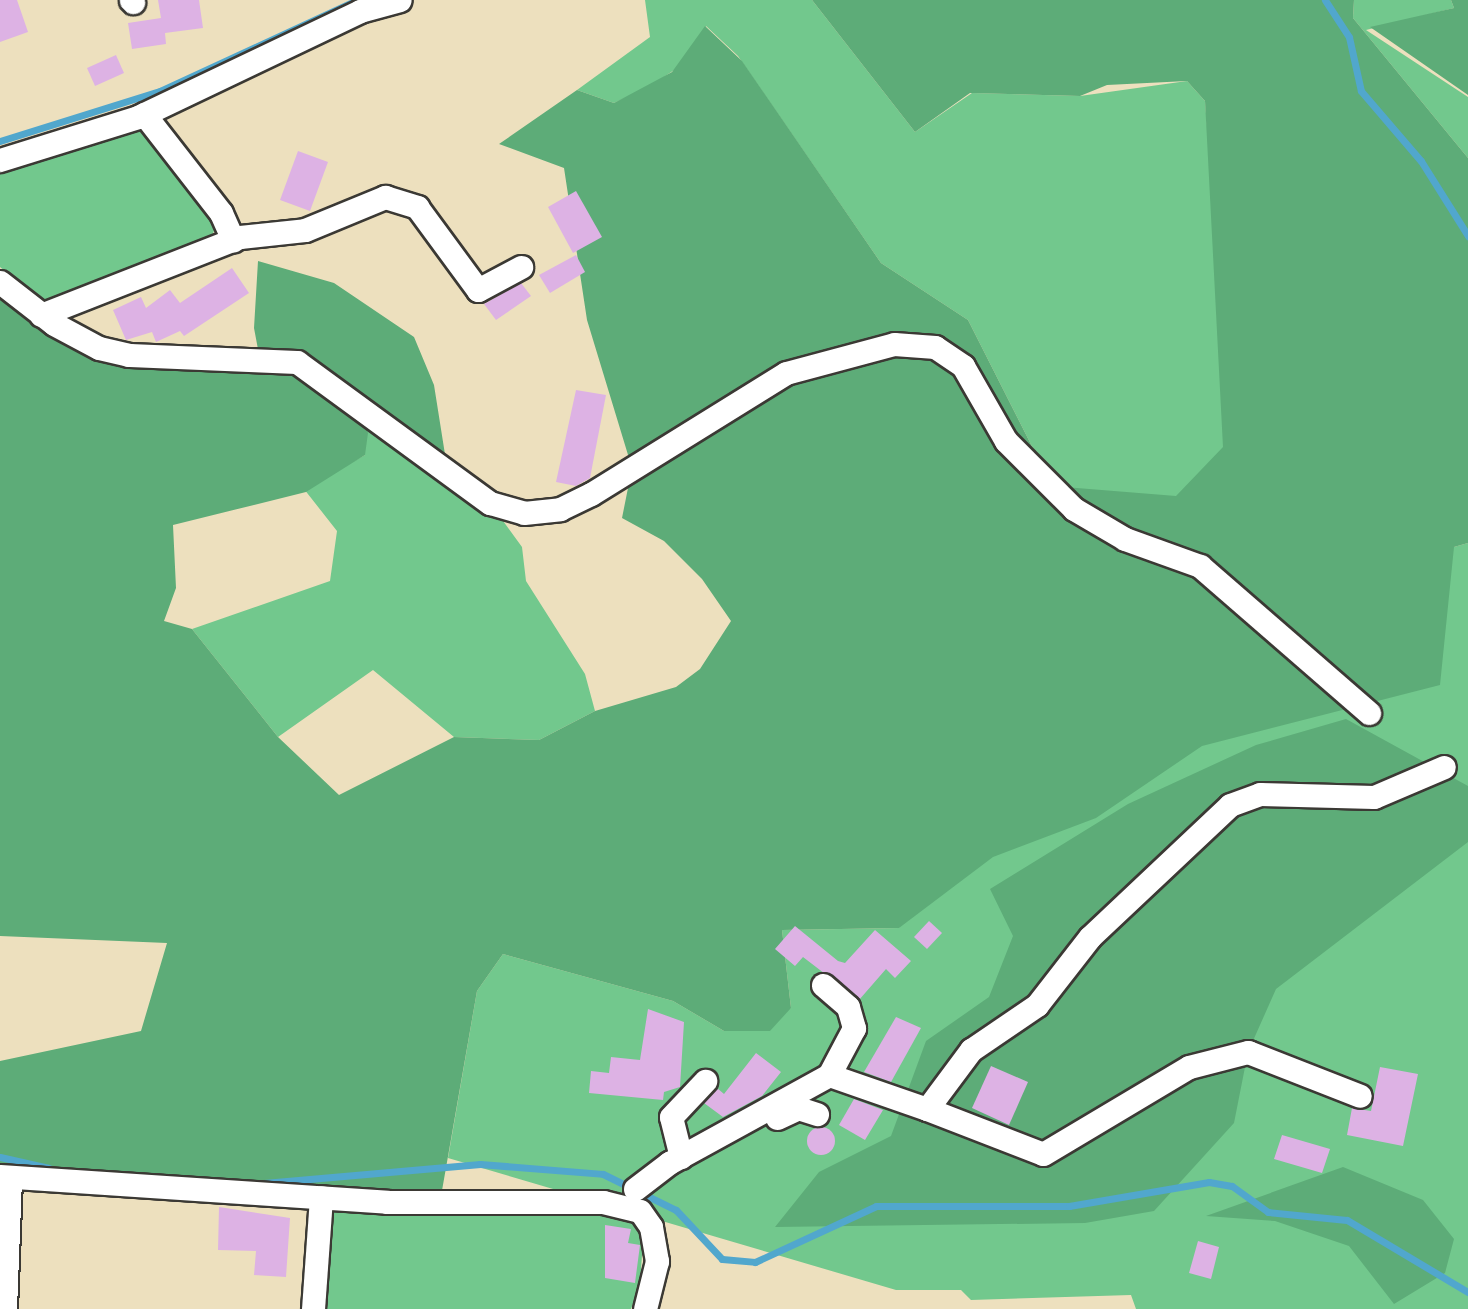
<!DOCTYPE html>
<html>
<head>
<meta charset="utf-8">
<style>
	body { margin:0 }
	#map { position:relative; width:1468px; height:1309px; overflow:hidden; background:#ede0be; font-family:Alegreya,serif }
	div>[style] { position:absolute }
	.green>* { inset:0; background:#72c88d }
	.forest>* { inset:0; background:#5dac78 }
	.stream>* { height:7px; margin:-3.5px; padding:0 3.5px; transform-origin:3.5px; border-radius:3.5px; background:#51a7cd }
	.building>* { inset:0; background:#ddb2e4 }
	.round { border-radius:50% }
	.roads { filter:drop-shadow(2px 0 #3b3934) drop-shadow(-2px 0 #3b3934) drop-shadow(0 2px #3b3934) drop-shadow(0 -2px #3b3934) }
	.minor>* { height:23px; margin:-11.5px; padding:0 11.5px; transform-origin:11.5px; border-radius:11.5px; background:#fff }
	span { translate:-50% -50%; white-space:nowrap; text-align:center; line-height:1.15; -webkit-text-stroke:6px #fdfcf7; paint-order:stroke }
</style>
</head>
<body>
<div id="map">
	<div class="green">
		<i style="clip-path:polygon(645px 0,812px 0,915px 132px,972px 93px,1080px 96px,1187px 81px,1205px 101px,1219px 274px,1454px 547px,1468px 543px,1468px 1309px,1136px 1309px,1131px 1295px,971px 1300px,961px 1290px,896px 1290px,448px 1158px,477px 991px,503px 954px,673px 1001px,724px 1031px,791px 1008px,782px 930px,899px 928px,1052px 486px,968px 320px,881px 263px,738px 56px,706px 26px,683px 64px,652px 85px,614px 103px,577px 90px,650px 37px)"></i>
		<i style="clip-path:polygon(1354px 0,1451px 0,1454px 8px,1366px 30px,1468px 97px,1468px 158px,1353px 18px)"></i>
		<i style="clip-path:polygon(140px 131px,217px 224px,207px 247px,49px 308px,0 267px,0 167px,15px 156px,49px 158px)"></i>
		<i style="clip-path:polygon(361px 410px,490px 503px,522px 547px,526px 581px,585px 674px,595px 711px,539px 740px,454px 737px,373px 670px,278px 737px,192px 629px,330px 581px,337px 531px,304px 489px,365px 455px)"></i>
		<i style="clip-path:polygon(321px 1197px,593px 1203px,644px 1225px,640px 1285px,631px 1309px,317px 1309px)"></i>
	</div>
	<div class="forest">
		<i style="clip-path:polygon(812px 0,1354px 0,1353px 18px,1468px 158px,1468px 543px,1454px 547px,1440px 685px,1202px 746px,1096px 818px,993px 857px,899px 928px,782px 930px,791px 1008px,770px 1031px,724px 1031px,673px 1001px,503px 954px,477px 991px,440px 1202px,0 1173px,0 1061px,141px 1031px,167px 943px,0 936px,0 292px,59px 337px,260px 360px,254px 328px,258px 261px,334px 283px,414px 337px,434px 385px,447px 467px,356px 407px,368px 433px,365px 455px,306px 492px,173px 525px,176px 588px,164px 621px,192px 629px,278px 737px,339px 795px,454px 737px,539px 740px,595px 711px,676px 687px,700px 669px,731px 621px,702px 579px,664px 541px,622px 518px,632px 468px,587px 320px,564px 168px,499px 144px,577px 90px,614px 103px,672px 72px,705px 26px,742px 61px,881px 263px,968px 320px,1052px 486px,1176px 496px,1223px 447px,1205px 101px,1187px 81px,1107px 85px,1080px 96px,970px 93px,915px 132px)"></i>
		<i style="clip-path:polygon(1451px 0,1468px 0,1468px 95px,1370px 27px,1454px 8px)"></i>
		<i style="clip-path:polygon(1346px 719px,1468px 786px,1468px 842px,1276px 989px,1248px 1052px,1234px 1123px,1154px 1211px,1085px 1223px,775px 1227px,819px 1172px,891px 1136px,926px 1041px,989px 997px,1013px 936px,990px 889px,1128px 804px,1256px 745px)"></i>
		<i style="clip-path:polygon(1343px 1167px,1423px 1200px,1454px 1239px,1445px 1273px,1394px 1304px,1349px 1246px,1275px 1221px,1206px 1216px)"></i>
	</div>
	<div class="stream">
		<i style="left:1325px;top:0;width:44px;rotate:57deg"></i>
		<i style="left:1349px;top:37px;width:55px;rotate:77.5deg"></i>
		<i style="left:1361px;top:91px;width:92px;rotate:49.4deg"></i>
		<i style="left:1421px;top:161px;width:89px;rotate:57.9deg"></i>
		<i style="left:0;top:141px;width:168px;rotate:-17.4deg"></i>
		<i style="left:160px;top:91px;width:217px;rotate:-24.8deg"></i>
		<i style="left:0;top:1157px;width:50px;rotate:12.7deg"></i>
		<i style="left:264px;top:1183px;width:217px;rotate:-5deg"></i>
		<i style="left:480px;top:1164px;width:123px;rotate:4.6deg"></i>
		<i style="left:603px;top:1174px;width:81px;rotate:26.3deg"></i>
		<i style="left:676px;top:1210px;width:67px;rotate:46.8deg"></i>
		<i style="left:722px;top:1259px;width:33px;rotate:5deg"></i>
		<i style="left:755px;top:1262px;width:133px;rotate:-24.8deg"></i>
		<i style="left:876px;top:1206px;width:193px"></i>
		<i style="left:1069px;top:1206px;width:142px;rotate:-9.7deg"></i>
		<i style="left:1209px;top:1182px;width:23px;rotate:10deg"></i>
		<i style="left:1232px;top:1186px;width:44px;rotate:35.8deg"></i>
		<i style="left:1268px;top:1212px;width:79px;rotate:5.8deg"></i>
		<i style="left:1347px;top:1220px;width:141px;rotate:30.8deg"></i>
	</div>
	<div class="building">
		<i style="clip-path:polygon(0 0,17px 0,28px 32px,0 42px)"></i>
		<i style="clip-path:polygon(158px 0,199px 0,203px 28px,165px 33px,166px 44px,132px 49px,128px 23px,161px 18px)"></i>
		<i style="clip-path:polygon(116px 55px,124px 73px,95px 86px,87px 68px)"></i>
		<i style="clip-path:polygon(298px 151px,328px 162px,310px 211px,280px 200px)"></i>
		<i style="clip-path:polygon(576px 191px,602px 237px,573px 253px,548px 207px)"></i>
		<i style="clip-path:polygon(576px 255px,585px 272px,550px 293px,539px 275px)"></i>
		<i style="clip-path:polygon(232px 268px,249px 293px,184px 336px,180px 331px,156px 342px,152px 332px,126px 340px,113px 310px,141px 297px,146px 308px,170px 290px,180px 303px)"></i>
		<i style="clip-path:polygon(521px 283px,531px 296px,496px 320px,484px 304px)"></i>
		<i style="clip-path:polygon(576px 390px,606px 395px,590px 478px,576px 486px,556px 482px)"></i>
		<i style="clip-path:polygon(929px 921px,942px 933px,927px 949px,914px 937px)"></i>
		<i style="clip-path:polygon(795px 926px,838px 961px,845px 963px,875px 930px,911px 961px,895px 978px,886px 969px,859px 1000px,803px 957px,795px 966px,775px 949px)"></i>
		<i style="clip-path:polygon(648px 1009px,684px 1022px,680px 1087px,664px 1092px,663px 1100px,589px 1093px,591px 1071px,609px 1073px,611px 1057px,640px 1060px)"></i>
		<i style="clip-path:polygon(896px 1017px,921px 1028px,891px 1082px,864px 1072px)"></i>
		<i style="clip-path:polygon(756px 1053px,781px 1072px,762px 1096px,723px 1117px,704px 1103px,717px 1088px,724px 1094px)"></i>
		<i style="clip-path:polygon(991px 1066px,1028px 1082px,1009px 1125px,972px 1108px)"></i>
		<i style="clip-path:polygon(1380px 1067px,1418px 1074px,1403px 1146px,1347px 1135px,1352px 1108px,1371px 1111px)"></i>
		<i style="clip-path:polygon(854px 1099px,883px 1110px,865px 1140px,839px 1125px)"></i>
		<i class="round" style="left:807px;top:1127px;width:28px;height:28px"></i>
		<i style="clip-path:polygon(1282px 1135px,1330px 1149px,1322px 1173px,1274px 1159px)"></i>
		<i style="clip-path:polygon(219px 1207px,290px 1218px,286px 1277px,254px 1275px,256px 1251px,218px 1250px)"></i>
		<i style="clip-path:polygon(605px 1225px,631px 1229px,628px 1243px,640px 1245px,635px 1283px,605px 1278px)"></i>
		<i style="clip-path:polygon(1198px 1241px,1219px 1247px,1211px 1279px,1189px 1273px)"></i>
	</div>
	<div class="roads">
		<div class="minor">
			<i style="left:131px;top:0;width:3px;rotate:45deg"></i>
			<i style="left:144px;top:114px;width:125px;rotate:52.1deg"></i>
			<i style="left:221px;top:213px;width:30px;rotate:66deg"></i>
			<i style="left:0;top:160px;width:145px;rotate:-17.3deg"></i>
			<i style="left:138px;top:117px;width:246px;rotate:-25.5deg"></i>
			<i style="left:360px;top:11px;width:41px;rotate:-15.4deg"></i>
			<i style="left:0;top:282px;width:68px;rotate:37.9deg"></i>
			<i style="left:54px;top:324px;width:51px;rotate:28.1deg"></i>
			<i style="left:99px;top:348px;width:31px;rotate:13deg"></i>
			<i style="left:129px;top:355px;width:168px;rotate:2.4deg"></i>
			<i style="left:297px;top:362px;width:239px;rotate:36.2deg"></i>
			<i style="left:490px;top:503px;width:35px;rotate:16deg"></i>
			<i style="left:524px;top:513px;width:36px;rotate:-6deg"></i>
			<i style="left:560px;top:509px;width:34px;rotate:-26deg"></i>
			<i style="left:591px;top:494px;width:229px;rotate:-31.8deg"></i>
			<i style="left:786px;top:373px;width:112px;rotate:-15deg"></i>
			<i style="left:894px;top:344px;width:41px;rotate:4.2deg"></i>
			<i style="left:935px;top:347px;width:34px;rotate:34deg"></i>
			<i style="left:963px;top:366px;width:86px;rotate:60.2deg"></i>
			<i style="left:1006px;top:441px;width:96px;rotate:45deg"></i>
			<i style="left:1074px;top:509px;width:59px;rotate:30.5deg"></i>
			<i style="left:1125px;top:539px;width:80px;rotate:19.8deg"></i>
			<i style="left:1200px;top:566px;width:224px;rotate:41deg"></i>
			<i style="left:41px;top:315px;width:214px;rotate:-21.4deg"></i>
			<i style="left:240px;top:237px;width:65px;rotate:-6.1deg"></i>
			<i style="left:305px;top:230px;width:87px;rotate:-22.4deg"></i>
			<i style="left:385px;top:197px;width:34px;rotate:17deg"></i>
			<i style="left:417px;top:207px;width:103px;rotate:53.7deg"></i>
			<i style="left:478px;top:290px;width:49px;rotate:-28.1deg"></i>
			<i style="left:823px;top:985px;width:33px;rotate:41deg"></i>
			<i style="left:848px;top:1007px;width:22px;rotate:74deg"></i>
			<i style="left:854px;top:1028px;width:53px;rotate:118deg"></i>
			<i style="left:927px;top:1109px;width:124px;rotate:21.2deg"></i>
			<i style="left:1043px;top:1154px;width:170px;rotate:-30.8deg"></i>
			<i style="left:1189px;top:1067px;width:61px;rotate:-14.3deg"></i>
			<i style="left:1248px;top:1052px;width:120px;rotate:21.4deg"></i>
			<i style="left:777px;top:1118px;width:23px;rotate:-25deg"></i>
			<i style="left:798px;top:1108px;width:20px;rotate:18deg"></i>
			<i style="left:681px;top:1157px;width:41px;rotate:-104deg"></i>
			<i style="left:671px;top:1117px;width:50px;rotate:-46.6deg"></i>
			<i style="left:0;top:1176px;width:388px;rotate:3.8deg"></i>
			<i style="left:387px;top:1202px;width:216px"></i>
			<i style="left:603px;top:1202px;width:38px;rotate:14deg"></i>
			<i style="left:640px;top:1211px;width:19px;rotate:55deg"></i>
			<i style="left:651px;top:1227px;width:35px;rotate:80deg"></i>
			<i style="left:657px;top:1261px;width:49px;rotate:104deg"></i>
			<i style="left:635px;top:1189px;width:43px;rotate:-37.4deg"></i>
			<i style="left:669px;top:1163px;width:183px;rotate:-28.8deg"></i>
			<i style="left:829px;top:1075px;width:104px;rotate:19.1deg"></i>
			<i style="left:927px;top:1109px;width:74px;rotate:-53.3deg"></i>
			<i style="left:971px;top:1050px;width:80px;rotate:-34.3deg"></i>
			<i style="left:1037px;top:1005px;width:86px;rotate:-52.1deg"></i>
			<i style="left:1090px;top:937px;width:192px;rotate:-43.3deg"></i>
			<i style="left:1230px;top:805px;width:32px;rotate:-20deg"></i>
			<i style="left:1260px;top:794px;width:114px;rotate:1.5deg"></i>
			<i style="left:1374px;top:797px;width:76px;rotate:-23.2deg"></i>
			<i style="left:5px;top:1309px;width:131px;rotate:-87.8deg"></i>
			<i style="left:313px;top:1309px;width:112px;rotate:-85.9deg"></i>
		</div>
	</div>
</div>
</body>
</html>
